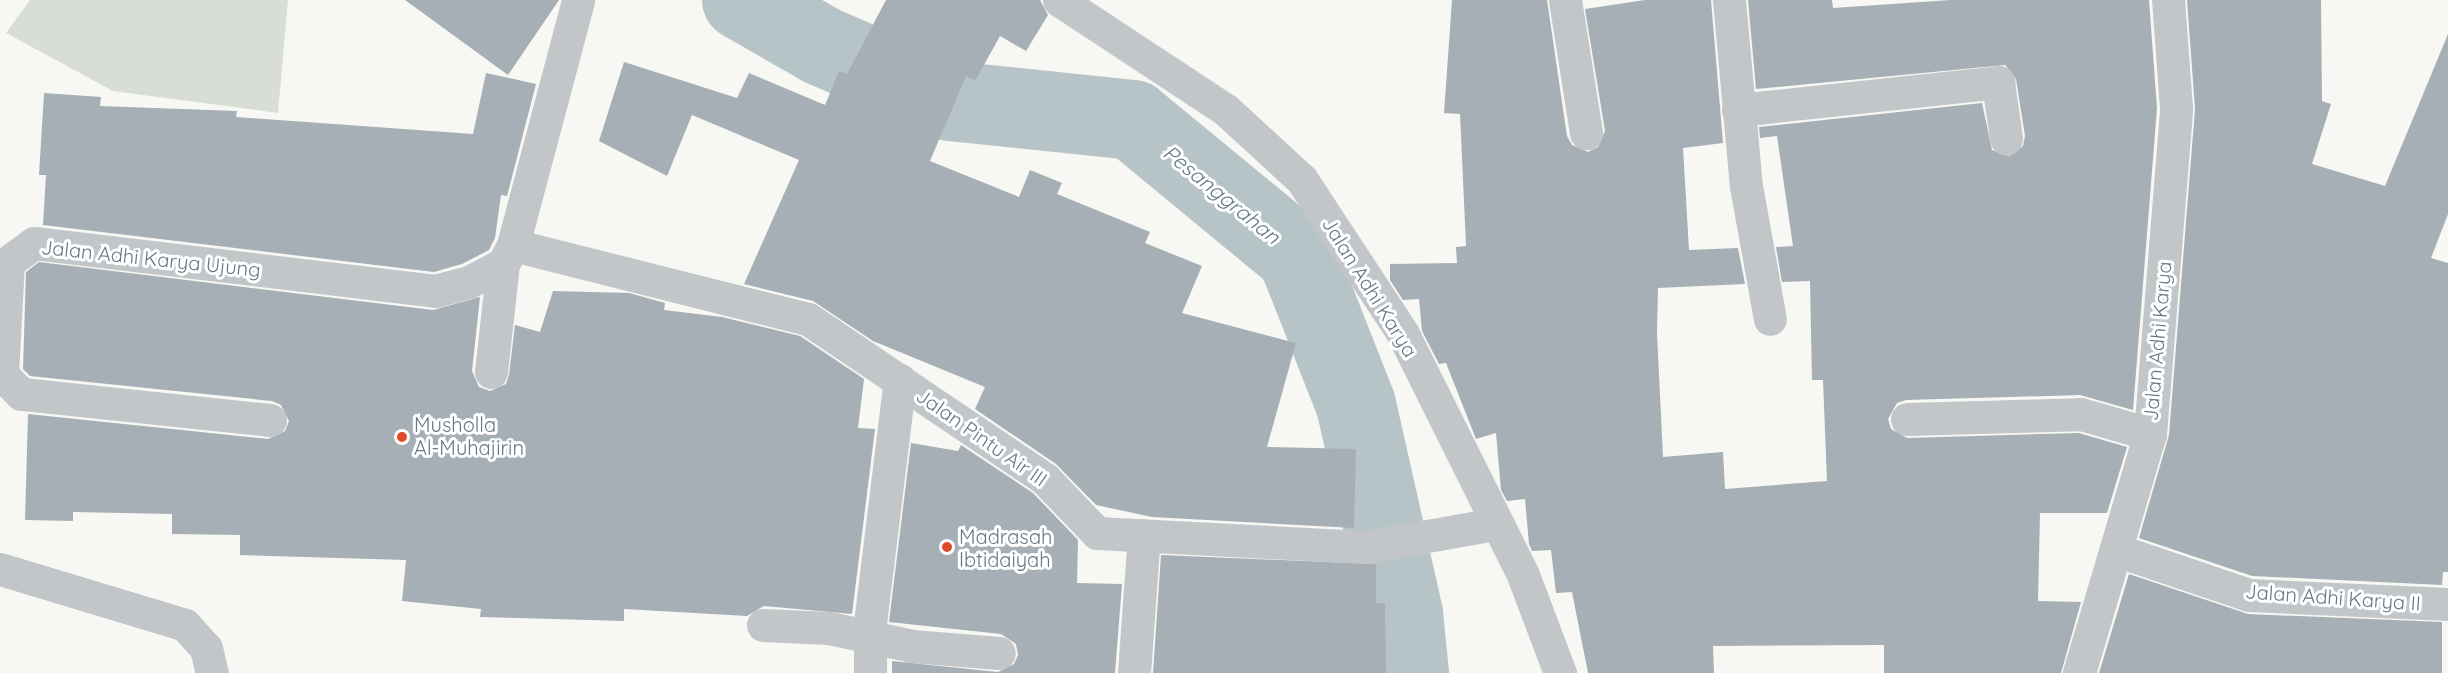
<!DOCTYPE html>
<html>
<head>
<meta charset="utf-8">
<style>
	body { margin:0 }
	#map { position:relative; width:2448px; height:673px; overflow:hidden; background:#f7f7f4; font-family:Quicksand,sans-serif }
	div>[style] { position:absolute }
	.green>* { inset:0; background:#d8ded5 }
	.river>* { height:80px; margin:-40px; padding:0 40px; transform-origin:40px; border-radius:40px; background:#b7c4c7 }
	.building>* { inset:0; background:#a6afb5 }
	.minor>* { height:33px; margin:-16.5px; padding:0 16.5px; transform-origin:16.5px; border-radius:16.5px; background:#c2c6c9 }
	.dots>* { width:16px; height:16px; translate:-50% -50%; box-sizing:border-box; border:3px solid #fff; border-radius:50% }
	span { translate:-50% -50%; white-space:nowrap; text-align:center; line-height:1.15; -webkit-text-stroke:6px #fff; paint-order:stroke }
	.street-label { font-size:20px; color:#667884 }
	.poi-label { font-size:20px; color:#667884 }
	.left { translate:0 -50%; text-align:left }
	.water-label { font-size:21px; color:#627a80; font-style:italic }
</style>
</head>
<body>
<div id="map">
	<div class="green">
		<i style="clip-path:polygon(30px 0,288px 0,278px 113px,113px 91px,6px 33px)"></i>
	</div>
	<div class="river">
		<i style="left:742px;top:0;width:92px;rotate:29.9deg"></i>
		<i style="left:822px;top:46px;width:139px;rotate:23.3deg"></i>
		<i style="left:950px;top:101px;width:184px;rotate:5.9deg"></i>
		<i style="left:1133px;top:120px;width:212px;rotate:39.5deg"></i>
		<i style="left:1297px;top:255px;width:161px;rotate:68.5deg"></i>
		<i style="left:1356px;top:405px;width:214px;rotate:77.3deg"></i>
		<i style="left:1403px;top:614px;width:59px;rotate:84.2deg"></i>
	</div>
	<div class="building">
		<i style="clip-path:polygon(405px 0,559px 0,508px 75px)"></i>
		<i style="clip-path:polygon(886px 0,1040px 0,1048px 15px,1026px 51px,1000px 36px,975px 81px,966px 76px,930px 161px,1019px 197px,1030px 170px,1062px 183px,1057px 194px,1150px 232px,1145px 243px,1202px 266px,1182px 313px,1296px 343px,1267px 447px,1356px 449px,1354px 528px,1152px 517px,1096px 505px,1056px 464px,975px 409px,985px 387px,873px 341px,813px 301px,744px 284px,799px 160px,692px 115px,667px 176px,599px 141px,624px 62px,737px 98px,749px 73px,825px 105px,839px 71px,847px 74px)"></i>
		<i style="clip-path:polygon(1452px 0,1547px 0,1567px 136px,1572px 145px,1588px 152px,1598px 147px,1605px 131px,1585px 9px,1645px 0,1711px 0,1723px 143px,1683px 148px,1689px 250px,1738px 248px,1745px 284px,1658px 288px,1657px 333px,1663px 457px,1723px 452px,1725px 489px,1827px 481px,1823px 380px,1812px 380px,1810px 281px,1782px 282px,1776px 247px,1793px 246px,1777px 136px,1760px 138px,1759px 127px,1982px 103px,1992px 150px,2009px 156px,2023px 146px,2025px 136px,2016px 79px,2005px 65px,1756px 89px,1748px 0,1832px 0,1833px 8px,1951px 0,2149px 0,2157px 108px,2133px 410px,2080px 395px,1906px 400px,1897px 403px,1888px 419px,1891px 429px,1907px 438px,2079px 433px,2127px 447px,2107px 513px,2040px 513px,2038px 601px,2081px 602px,2061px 673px,1884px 673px,1884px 645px,1713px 646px,1714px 673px,1588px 673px,1572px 592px,1556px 593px,1551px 550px,1532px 551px,1529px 544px,1525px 499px,1507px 501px,1501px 490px,1496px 433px,1476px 439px,1446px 363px,1439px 364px,1422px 331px,1419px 299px,1403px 300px,1390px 280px,1390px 264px,1457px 263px,1456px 247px,1466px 246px,1460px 114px,1444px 113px)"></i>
		<i style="clip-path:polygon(2187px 0,2321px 0,2322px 101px,2331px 104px,2312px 164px,2385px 186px,2448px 34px,2448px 214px,2431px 258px,2448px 263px,2448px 572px,2443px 572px,2442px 585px,2252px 576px,2139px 538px,2169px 435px,2195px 109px)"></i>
		<i style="clip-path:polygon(486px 73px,536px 84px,507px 196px,501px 195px,495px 238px,489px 250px,462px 264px,434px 272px,43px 225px,46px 175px,39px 175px,44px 93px,101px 97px,100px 106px,237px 111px,236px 117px,473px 134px)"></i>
		<i style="clip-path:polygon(39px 262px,433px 310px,480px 297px,472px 371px,479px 387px,490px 391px,506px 384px,509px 375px,515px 325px,540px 332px,553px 291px,629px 293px,665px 303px,664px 310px,722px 317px,800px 336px,864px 379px,858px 428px,875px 429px,852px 614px,764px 606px,747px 616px,624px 609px,624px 621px,480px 617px,481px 609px,402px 601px,406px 560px,240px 555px,240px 535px,172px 534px,172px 514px,73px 512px,73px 521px,25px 520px,28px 414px,268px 439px,285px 431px,289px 421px,281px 405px,272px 401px,30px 376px,23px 369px,26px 272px)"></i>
		<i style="clip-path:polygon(911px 443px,958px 451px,961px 445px,1033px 493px,1078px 540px,1077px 583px,1122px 584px,1115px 673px,892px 673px,892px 661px,998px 672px,1014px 664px,1018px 655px,1016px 644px,1001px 634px,889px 622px)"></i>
		<i style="clip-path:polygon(1161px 555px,1376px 564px,1376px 603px,1385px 603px,1386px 673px,1153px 673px)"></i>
		<i style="clip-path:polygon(2129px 574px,2248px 614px,2442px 622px,2442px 673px,2099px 673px)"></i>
	</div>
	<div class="minor">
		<i style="left:1059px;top:0;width:200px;rotate:33.4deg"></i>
		<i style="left:1226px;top:110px;width:103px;rotate:42.6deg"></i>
		<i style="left:1302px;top:180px;width:184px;rotate:56.7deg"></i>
		<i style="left:1403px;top:334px;width:269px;rotate:63.5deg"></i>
		<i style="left:1523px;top:575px;width:105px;rotate:69.3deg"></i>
		<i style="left:1565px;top:0;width:135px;rotate:81deg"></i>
		<i style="left:1729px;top:0;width:187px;rotate:84.8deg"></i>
		<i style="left:1746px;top:186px;width:135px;rotate:79.8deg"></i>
		<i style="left:1738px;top:110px;width:262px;rotate:-6.1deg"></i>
		<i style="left:1998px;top:82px;width:57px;rotate:81.9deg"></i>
		<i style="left:513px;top:245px;width:304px;rotate:14.1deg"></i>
		<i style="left:808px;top:319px;width:286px;rotate:34deg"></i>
		<i style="left:1045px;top:479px;width:75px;rotate:46.1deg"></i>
		<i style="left:1097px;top:533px;width:268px;rotate:3deg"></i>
		<i style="left:1365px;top:547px;width:132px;rotate:-10deg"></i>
		<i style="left:491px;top:372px;width:109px;rotate:-83.7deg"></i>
		<i style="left:1907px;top:419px;width:174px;rotate:-1.6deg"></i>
		<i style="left:2081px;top:414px;width:72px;rotate:16.2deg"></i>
		<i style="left:270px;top:420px;width:250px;rotate:-174deg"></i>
		<i style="left:21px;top:394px;width:28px;rotate:-134deg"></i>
		<i style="left:2px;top:374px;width:112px;rotate:-86.9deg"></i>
		<i style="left:8px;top:262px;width:32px;rotate:-36deg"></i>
		<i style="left:34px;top:243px;width:404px;rotate:6.8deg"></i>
		<i style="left:435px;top:291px;width:35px;rotate:-15deg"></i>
		<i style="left:469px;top:282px;width:38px;rotate:-28deg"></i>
		<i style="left:503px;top:264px;width:21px;rotate:-62deg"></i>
		<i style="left:513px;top:245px;width:253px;rotate:-75.1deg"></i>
		<i style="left:2116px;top:550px;width:140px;rotate:18.7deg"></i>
		<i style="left:2249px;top:595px;width:199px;rotate:2.6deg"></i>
		<i style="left:0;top:569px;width:193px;rotate:16.8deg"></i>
		<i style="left:185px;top:625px;width:31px;rotate:48deg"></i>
		<i style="left:206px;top:648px;width:26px;rotate:77deg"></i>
		<i style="left:763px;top:625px;width:66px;rotate:2.6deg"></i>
		<i style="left:829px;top:628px;width:85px;rotate:12.2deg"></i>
		<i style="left:912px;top:646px;width:87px;rotate:4.6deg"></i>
		<i style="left:870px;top:673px;width:50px;rotate:-90deg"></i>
		<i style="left:870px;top:623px;width:245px;rotate:-83deg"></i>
		<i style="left:1134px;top:673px;width:138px;rotate:-85.9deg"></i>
		<i style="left:2079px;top:673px;width:249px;rotate:-73.5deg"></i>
		<i style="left:2150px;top:434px;width:327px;rotate:-85.4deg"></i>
		<i style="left:2176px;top:108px;width:108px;rotate:-94.2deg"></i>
	</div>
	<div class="dots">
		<i style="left:402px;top:437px;background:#e14a29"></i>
		<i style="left:947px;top:547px;background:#e14a29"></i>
	</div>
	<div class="street-label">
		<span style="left:151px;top:258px;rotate:6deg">Jalan Adhi Karya Ujung</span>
		<span style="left:1370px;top:287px;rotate:58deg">Jalan Adhi Karya</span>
		<span style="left:2157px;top:341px;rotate:-85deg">Jalan Adhi Karya</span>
		<span style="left:982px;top:437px;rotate:35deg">Jalan Pintu Air III</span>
		<span style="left:2333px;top:597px;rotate:4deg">Jalan Adhi Karya II</span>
	</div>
	<div class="poi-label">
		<span class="left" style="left:414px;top:436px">Musholla<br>Al-Muhajirin</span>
		<span class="left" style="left:959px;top:548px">Madrasah<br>Ibtidaiyah</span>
	</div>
	<div class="water-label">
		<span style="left:1222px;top:194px;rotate:39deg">Pesanggrahan</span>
	</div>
</div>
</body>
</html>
